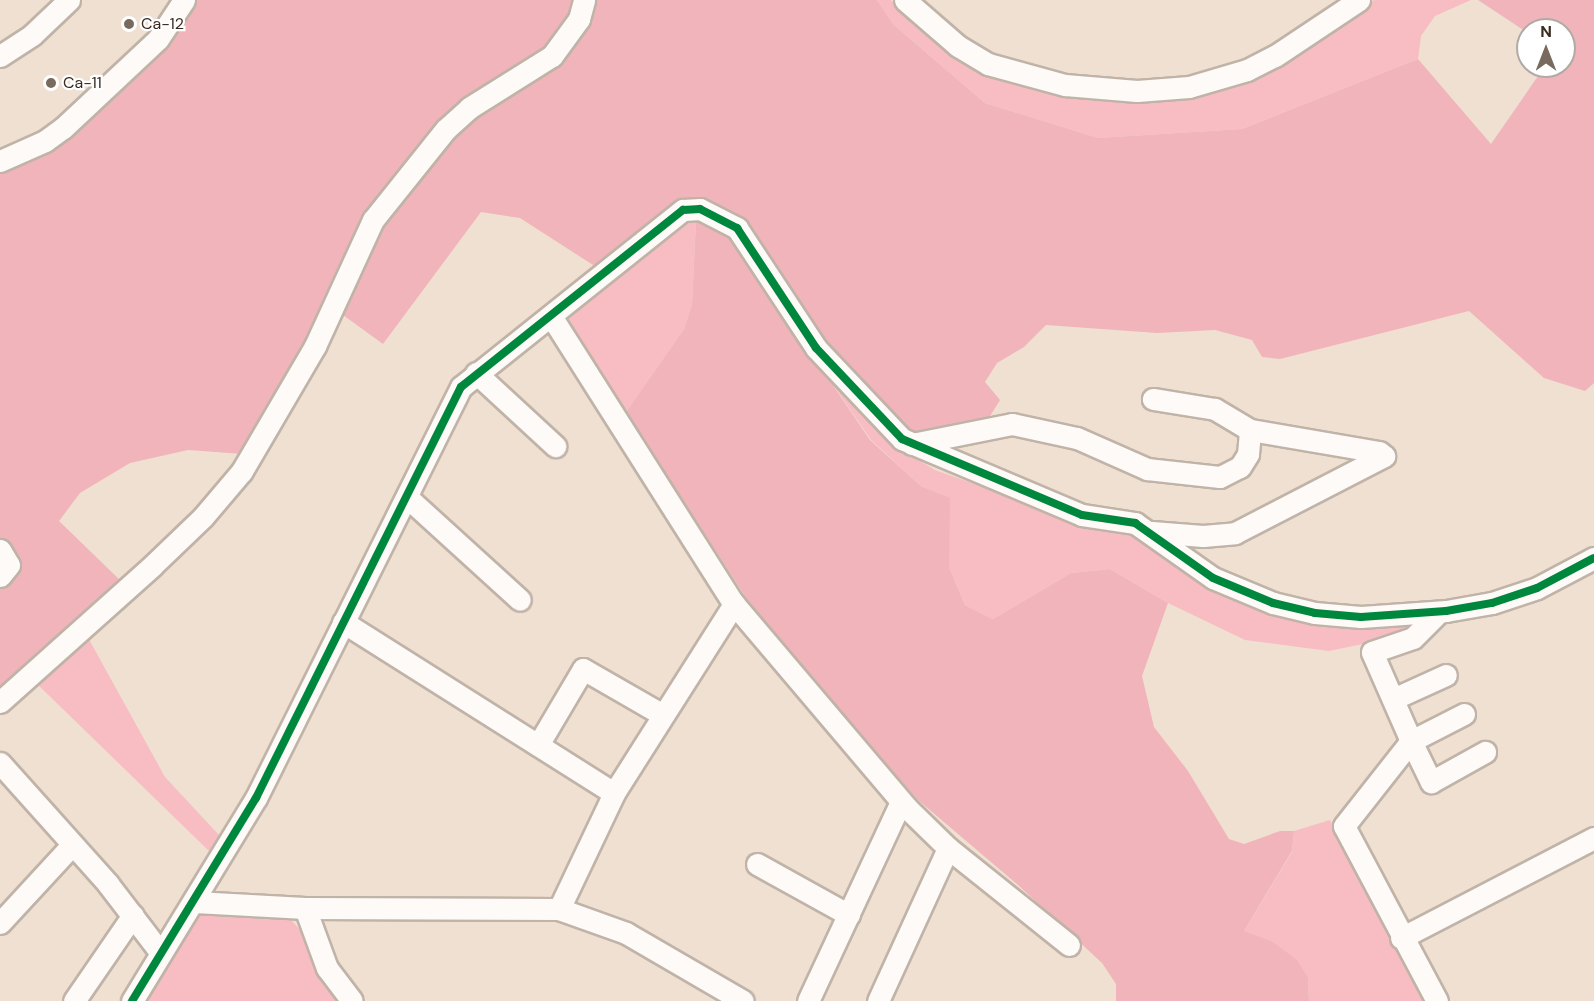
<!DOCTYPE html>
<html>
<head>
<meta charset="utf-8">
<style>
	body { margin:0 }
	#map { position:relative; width:1594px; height:1001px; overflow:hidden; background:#efe0d2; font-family:"DM Sans",sans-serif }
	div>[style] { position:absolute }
	.green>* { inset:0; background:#f7bdc3 }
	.forest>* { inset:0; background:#f1b4bb }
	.roads { filter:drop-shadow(2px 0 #c0b3a7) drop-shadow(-2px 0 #c0b3a7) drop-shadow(0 2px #c0b3a7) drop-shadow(0 -2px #c0b3a7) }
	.minor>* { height:21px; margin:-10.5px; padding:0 10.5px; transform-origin:10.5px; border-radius:10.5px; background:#fdfaf8 }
	.cycleway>* { height:8px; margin:-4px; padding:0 4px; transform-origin:4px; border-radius:4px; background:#00873e }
	.dots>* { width:16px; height:16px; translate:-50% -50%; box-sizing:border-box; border:3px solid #fff; border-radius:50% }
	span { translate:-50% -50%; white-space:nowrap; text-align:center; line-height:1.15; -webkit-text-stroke:4.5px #fff; paint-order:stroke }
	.poi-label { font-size:16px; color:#382b1f }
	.left { translate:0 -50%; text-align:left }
	.north { position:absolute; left:1516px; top:18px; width:60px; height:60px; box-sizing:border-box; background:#fff; border:2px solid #afaaa5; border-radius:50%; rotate:0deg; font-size:16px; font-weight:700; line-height:24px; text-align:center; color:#382b1f }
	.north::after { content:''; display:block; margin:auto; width:21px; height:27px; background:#786a5e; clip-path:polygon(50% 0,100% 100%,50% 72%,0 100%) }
</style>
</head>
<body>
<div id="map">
	<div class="green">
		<i style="clip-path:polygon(877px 0,891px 0,963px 61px,998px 78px,1087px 100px,1129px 103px,1206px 94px,1243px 83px,1275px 68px,1374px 0,1471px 0,1435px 16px,1421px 36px,1418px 59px,1242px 129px,1098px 138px,985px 103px,894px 25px)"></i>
		<i style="clip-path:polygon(696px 220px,692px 304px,684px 329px,626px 412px,565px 316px,682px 223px)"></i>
		<i style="clip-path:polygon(818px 363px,892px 444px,935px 470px,1095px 527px,1127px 527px,1313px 622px,1373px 627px,1421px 620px,1397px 637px,1329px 651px,1245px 640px,1168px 603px,1110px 569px,1071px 573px,993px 619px,965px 605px,949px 567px,949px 498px,921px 486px,871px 440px)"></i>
		<i style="clip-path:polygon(86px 634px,165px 777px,219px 835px,209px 851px,34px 681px)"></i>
		<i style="clip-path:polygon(1330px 820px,1365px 889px,1426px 1001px,1309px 1001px,1308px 979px,1244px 931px,1292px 852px,1294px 831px)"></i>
		<i style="clip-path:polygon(203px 911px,279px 914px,291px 920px,303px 933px,328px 987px,340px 1001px,142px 1001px,195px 916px)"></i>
	</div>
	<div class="forest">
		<i style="clip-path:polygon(193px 0,578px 0,559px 40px,470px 99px,327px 302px,243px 454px,188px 450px,130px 463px,80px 493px,59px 521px,123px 583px,0 698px,0 171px,49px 151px,80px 129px,174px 34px)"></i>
		<i style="clip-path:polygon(592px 0,877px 0,894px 25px,985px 103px,1098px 138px,1242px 129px,1418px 59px,1491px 144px,1545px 66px,1564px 66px,1564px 30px,1528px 30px,1528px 33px,1478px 0,1594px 0,1594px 383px,1585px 391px,1544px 378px,1469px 311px,1280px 359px,1262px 357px,1252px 340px,1215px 330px,1157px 333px,1046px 325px,1024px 347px,997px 363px,985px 382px,1000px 400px,987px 421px,918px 435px,904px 428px,855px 378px,813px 326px,750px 228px,734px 212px,690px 199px,676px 202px,613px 256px,593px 265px,520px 218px,481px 212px,383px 344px,343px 315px,377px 227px,454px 129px,527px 81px)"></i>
		<i style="clip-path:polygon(708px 219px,730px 233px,870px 440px,921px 486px,950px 498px,949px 567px,965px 605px,993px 619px,1071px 573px,1110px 569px,1168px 603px,1142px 676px,1154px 727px,1188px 771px,1229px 839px,1244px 844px,1280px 831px,1294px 831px,1292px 851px,1244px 931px,1273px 942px,1297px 960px,1308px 978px,1309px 1001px,1116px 1001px,1116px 984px,1102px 963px,1018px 885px,918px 800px,809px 678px,752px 607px,626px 412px,684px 329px,692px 304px,696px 220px)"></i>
	</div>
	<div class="roads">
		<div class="minor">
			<i style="left:905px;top:0;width:70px;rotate:41deg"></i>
			<i style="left:958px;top:46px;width:35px;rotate:31deg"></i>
			<i style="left:988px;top:64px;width:80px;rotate:15.3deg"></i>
			<i style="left:1065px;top:85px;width:72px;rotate:4.8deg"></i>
			<i style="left:1137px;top:91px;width:52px;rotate:-4.4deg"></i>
			<i style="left:1189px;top:87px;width:60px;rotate:-16.3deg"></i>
			<i style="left:1247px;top:70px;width:31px;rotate:-27deg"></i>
			<i style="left:1275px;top:56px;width:101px;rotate:-33.7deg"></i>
			<i style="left:0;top:56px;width:38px;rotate:-33deg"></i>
			<i style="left:32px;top:35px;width:51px;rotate:-43.4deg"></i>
			<i style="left:0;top:161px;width:49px;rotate:-24deg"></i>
			<i style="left:45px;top:141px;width:22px;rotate:-36deg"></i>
			<i style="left:63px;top:128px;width:130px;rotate:-43.1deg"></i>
			<i style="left:158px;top:39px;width:47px;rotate:-56.3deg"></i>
			<i style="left:551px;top:316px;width:341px;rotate:57.6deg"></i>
			<i style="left:734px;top:604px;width:267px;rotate:49.7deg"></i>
			<i style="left:907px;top:808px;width:57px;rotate:44.3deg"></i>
			<i style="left:948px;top:848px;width:155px;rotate:38.7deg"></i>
			<i style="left:476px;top:373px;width:108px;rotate:42.7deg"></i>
			<i style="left:912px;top:444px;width:102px;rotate:-11.3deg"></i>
			<i style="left:1012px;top:424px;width:66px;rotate:12.2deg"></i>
			<i style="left:1077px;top:438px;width:77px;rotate:23.9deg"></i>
			<i style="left:1147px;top:469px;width:73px;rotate:6.3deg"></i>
			<i style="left:1220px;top:477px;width:22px;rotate:-27deg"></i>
			<i style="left:1240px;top:467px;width:15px;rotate:-58deg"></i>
			<i style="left:1248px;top:454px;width:24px;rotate:-85deg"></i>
			<i style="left:408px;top:498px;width:151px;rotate:42.3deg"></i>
			<i style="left:1152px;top:532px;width:51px;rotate:4.5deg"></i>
			<i style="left:1203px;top:536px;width:32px;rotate:-5deg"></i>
			<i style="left:1235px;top:533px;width:168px;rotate:-27.3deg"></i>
			<i style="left:1384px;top:456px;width:6px;rotate:-141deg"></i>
			<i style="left:1379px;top:452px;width:131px;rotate:-170.3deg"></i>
			<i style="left:1250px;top:430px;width:41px;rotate:-149deg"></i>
			<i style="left:1215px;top:409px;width:63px;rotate:-170.8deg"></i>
			<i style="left:0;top:550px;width:17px;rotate:59deg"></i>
			<i style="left:9px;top:565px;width:14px;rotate:129deg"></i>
			<i style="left:343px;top:622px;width:320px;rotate:32.3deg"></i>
			<i style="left:1393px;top:699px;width:58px;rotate:-24.4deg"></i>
			<i style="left:0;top:702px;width:205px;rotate:-41.8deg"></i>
			<i style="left:153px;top:565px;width:69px;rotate:-43.8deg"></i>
			<i style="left:203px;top:517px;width:60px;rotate:-49.7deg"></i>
			<i style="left:242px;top:471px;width:145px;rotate:-59.7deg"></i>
			<i style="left:315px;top:346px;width:139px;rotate:-65.3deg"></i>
			<i style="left:373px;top:220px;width:117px;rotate:-51.3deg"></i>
			<i style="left:446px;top:129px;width:31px;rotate:-42deg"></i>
			<i style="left:469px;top:108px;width:98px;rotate:-32.1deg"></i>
			<i style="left:552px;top:56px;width:46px;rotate:-53.9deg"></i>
			<i style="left:579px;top:19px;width:20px;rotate:-75deg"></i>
			<i style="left:1464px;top:714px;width:59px;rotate:153deg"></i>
			<i style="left:1411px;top:741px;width:46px;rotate:64deg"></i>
			<i style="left:1431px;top:782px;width:62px;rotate:-29.1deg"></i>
			<i style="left:538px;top:745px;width:88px;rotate:-59.4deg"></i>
			<i style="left:583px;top:669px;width:92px;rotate:29.9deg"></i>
			<i style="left:0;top:763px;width:162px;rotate:48.2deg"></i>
			<i style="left:108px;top:884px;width:87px;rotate:52.5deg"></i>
			<i style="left:757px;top:864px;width:105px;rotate:29deg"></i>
			<i style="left:195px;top:902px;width:110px;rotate:3.1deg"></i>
			<i style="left:305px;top:908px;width:254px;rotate:0.2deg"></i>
			<i style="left:559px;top:909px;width:71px;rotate:19.7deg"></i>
			<i style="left:626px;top:933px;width:135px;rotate:30.2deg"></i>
			<i style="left:305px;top:908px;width:64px;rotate:69.9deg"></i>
			<i style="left:327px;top:968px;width:41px;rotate:52.9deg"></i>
			<i style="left:559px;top:909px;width:128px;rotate:-64.6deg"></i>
			<i style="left:614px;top:793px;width:224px;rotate:-57.6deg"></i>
			<i style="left:0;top:923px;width:105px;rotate:-47.3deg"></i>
			<i style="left:1401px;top:938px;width:217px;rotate:-27.4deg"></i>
			<i style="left:74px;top:1001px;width:104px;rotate:-55.5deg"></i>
			<i style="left:132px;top:1001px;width:238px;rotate:-58.6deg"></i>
			<i style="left:256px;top:798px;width:459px;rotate:-63.5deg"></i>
			<i style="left:461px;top:387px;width:284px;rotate:-38.6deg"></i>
			<i style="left:683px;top:210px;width:17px;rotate:-3deg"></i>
			<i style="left:700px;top:209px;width:42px;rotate:27.2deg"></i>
			<i style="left:737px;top:228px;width:144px;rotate:56.6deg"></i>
			<i style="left:816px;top:348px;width:125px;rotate:46.6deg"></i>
			<i style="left:902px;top:439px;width:195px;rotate:22.9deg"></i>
			<i style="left:1082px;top:515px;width:54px;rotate:8.6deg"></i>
			<i style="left:1135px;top:523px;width:95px;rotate:35.2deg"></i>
			<i style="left:1213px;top:578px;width:65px;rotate:22.6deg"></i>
			<i style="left:1273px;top:603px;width:43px;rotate:13.4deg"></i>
			<i style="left:1315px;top:613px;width:46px;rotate:5deg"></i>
			<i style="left:1361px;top:617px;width:85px;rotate:-4deg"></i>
			<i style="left:1446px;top:611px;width:47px;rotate:-9.9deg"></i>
			<i style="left:1492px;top:603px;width:47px;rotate:-18.4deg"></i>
			<i style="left:1537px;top:588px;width:64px;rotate:-27.8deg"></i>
			<i style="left:808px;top:1001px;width:220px;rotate:-65deg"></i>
			<i style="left:878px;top:1001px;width:168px;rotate:-65.4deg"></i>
			<i style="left:1437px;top:1001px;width:198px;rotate:-118deg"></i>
			<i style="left:1344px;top:826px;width:108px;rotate:-51.8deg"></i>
			<i style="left:1411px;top:741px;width:97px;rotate:-113.7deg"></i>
			<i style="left:1372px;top:652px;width:43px;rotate:-18.9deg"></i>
			<i style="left:1413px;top:638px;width:37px;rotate:-45deg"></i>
		</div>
	</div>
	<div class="cycleway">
		<i style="left:132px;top:1001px;width:238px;rotate:-58.6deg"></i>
		<i style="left:256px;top:798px;width:459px;rotate:-63.5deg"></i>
		<i style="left:461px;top:387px;width:284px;rotate:-38.6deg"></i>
		<i style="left:683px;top:210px;width:17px;rotate:-3deg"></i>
		<i style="left:700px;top:209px;width:42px;rotate:27.2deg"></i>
		<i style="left:737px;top:228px;width:144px;rotate:56.6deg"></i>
		<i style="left:816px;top:348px;width:125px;rotate:46.6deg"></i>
		<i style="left:902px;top:439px;width:195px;rotate:22.9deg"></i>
		<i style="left:1082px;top:515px;width:54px;rotate:8.6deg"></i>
		<i style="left:1135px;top:523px;width:95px;rotate:35.2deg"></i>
		<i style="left:1213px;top:578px;width:65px;rotate:22.6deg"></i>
		<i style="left:1273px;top:603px;width:43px;rotate:13.4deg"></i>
		<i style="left:1315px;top:613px;width:46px;rotate:5deg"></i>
		<i style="left:1361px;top:617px;width:85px;rotate:-4deg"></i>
		<i style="left:1446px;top:611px;width:47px;rotate:-9.9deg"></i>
		<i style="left:1492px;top:603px;width:47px;rotate:-18.4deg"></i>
		<i style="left:1537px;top:588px;width:64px;rotate:-27.8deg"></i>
	</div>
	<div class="dots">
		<i style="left:129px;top:24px;background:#786a5e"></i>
		<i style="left:51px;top:83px;background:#786a5e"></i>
	</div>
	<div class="poi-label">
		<span class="left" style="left:141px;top:24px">Ca-12</span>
		<span class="left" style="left:63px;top:83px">Ca-11</span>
	</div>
	<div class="north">N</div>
</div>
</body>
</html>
